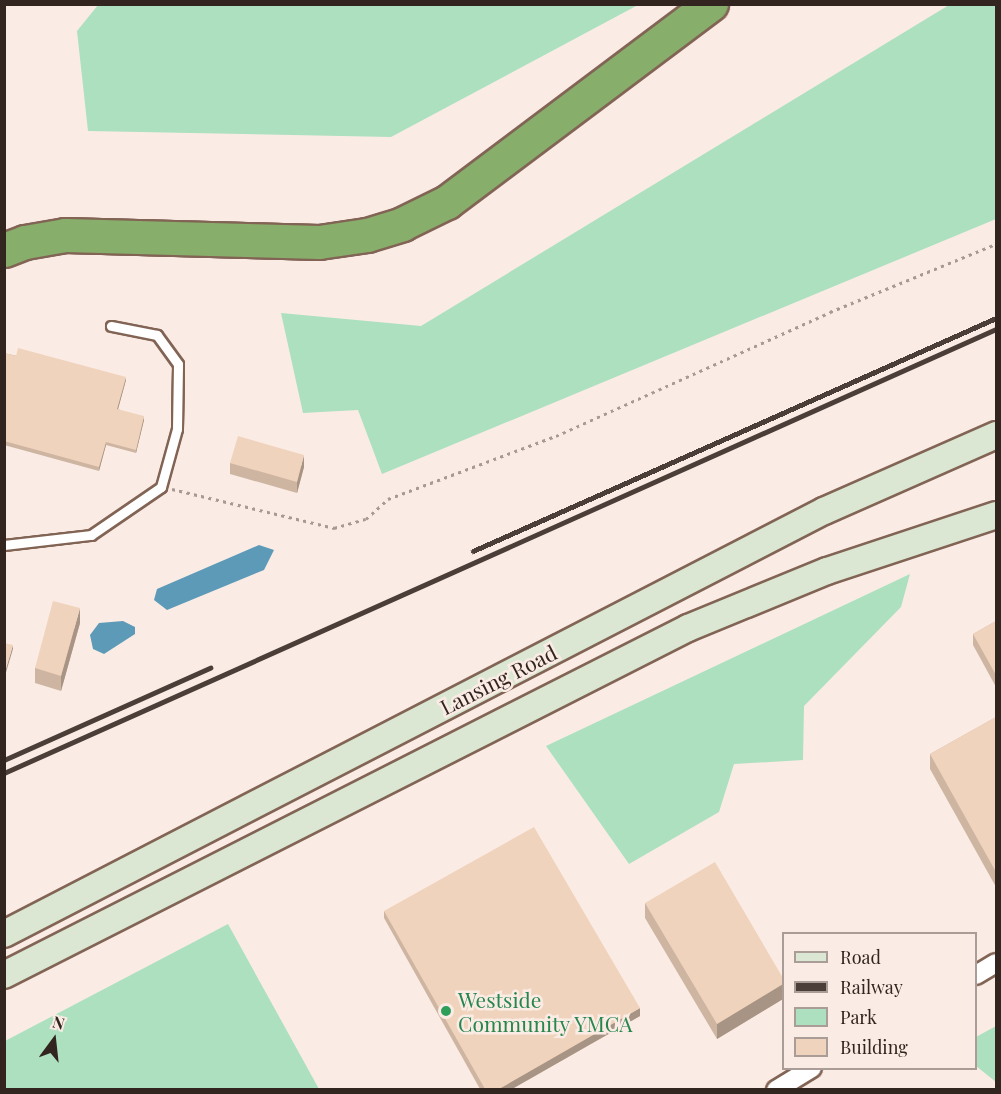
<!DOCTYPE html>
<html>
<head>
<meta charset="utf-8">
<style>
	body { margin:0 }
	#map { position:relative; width:1001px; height:1094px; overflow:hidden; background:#faece5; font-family:"Playfair Display",serif }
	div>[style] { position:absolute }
	.green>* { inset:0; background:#ace0bf }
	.water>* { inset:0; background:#5d9ab7 }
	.path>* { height:3px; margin-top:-1.5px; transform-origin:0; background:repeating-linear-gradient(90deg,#a79993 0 3px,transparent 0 7.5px) }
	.roads { filter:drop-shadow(2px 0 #826455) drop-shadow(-2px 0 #826455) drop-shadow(0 2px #826455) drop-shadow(0 -2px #826455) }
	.service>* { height:9px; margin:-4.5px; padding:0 4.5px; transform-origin:4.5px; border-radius:4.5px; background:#fff }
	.minor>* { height:18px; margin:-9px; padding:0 9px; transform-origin:9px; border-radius:9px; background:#fff }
	.secondary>* { height:26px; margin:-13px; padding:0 13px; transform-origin:13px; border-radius:13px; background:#dbe7d3 }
	.motorway>* { height:33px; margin:-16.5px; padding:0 16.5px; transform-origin:16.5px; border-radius:16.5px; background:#88ae6c }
	.rail>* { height:4.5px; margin:-2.25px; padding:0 2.25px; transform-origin:2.25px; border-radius:2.25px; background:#4b3e38 }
	.wall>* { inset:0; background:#ceb5a2 }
	.shaded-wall>* { inset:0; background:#a89484 }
	.building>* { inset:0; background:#f0d3bc }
	.dots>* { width:16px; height:16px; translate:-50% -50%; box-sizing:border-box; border:3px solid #faece5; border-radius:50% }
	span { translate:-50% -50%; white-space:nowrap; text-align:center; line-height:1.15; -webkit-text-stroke:5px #faece5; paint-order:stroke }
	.street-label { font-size:21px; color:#32251f }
	.leisure-label { font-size:21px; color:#27864d }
	.left { translate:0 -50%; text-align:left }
	.frame { position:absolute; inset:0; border:6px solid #32251f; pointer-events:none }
	.legend { position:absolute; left:782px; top:932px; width:195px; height:138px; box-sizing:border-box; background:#faece5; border:2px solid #aa9c96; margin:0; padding:8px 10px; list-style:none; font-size:18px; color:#32251f }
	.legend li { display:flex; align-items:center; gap:12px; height:30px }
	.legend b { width:30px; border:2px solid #aa9c96 }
	.north { position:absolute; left:24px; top:1010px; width:60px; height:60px; -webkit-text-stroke:4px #faece5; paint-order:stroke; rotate:15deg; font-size:16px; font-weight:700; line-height:24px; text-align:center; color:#32251f }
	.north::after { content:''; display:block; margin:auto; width:21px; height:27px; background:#32251f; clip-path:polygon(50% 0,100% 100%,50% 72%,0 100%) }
</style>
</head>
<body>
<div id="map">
	<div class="green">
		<i style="clip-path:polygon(98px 5px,98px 4px,638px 5px,391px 137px,88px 131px,77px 31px)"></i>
		<i style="clip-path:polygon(949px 5px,996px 5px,996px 219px,382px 474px,358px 410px,303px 413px,281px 313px,421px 326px)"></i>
		<i style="clip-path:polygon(910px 574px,901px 607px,804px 706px,803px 760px,734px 764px,719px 812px,629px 864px,546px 746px)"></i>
		<i style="clip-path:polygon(228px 924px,319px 1089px,5px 1089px,5px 1041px)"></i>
		<i style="clip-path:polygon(996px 1026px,996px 1082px,976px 1066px,976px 1037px)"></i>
	</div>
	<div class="water">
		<i style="clip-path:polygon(259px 545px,274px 550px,264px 570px,167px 610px,154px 600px,157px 589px)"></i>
		<i style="clip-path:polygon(123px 621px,135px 627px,135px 634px,104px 654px,93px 649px,90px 635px,99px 623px)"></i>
	</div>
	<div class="path">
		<i style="left:172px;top:489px;width:167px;rotate:13.5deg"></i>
		<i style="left:334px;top:528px;width:33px;rotate:-16deg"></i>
		<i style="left:366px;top:519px;width:30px;rotate:-42deg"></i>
		<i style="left:388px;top:499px;width:179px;rotate:-20.6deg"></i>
		<i style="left:556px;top:436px;width:301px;rotate:-24.3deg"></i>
		<i style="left:830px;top:312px;width:179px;rotate:-22.3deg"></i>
	</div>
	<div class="roads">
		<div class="service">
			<i style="left:4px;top:545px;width:88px;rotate:-6.6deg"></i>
			<i style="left:91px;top:535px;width:85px;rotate:-34.4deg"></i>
			<i style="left:161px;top:487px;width:60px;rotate:-74.6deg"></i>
			<i style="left:177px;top:429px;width:65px;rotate:-89.1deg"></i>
			<i style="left:178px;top:364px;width:36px;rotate:-126deg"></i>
			<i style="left:157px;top:335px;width:47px;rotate:-168.9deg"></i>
		</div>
		<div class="minor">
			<i style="left:976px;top:975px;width:23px;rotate:-31deg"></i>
			<i style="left:776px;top:1090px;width:42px;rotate:-31.4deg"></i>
		</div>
		<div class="secondary">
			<i style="left:4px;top:934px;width:923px;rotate:-27.29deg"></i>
			<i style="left:824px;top:511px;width:188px;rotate:-23.8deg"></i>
			<i style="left:4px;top:975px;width:767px;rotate:-26.9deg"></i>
			<i style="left:688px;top:628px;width:150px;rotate:-22.3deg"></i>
			<i style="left:827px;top:571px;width:178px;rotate:-18.3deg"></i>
		</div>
		<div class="motorway">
			<i style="left:4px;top:250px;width:22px;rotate:-21deg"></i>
			<i style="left:25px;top:242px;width:41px;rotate:-9.9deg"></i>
			<i style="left:65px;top:235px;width:254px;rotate:1.6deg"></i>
			<i style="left:319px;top:242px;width:49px;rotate:-8.3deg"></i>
			<i style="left:367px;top:235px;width:37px;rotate:-17deg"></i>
			<i style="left:402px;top:224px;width:50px;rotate:-26.1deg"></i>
			<i style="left:447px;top:202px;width:330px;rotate:-36.9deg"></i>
		</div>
	</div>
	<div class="rail">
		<i style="left:473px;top:551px;width:573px;rotate:-24.01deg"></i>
		<i style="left:4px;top:760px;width:226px;rotate:-24.1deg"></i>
		<i style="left:4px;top:773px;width:1087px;rotate:-24.11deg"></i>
	</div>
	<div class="wall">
		<i style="clip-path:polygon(4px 353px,126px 380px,118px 409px,144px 420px,136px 453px,106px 445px,99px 471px,4px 445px)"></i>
		<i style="clip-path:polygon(230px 463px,304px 467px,297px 493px,230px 474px)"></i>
		<i style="clip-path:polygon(996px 621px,996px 687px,973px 645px,973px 634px)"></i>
		<i style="clip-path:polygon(80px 623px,61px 691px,35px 683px,35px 668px)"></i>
		<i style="clip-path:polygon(996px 717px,996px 887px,930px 769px,930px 754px)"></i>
		<i style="clip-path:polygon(645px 903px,783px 978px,783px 999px,717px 1039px,645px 918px)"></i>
		<i style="clip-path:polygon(384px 911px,640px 1016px,512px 1089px,480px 1089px,384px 918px)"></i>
	</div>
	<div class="shaded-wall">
		<i style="clip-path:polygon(126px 377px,126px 380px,117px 413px,117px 409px)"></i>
		<i style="clip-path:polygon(144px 416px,144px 420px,136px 453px,136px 450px)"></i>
		<i style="clip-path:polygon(106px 442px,106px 445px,99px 471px,99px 467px)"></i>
		<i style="clip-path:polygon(304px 455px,304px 467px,297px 493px,297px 482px)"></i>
		<i style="clip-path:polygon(80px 608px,80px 623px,61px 691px,61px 676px)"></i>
		<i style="clip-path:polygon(13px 645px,13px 649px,4px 679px,4px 675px)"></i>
		<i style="clip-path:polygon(783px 984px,783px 999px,717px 1039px,717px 1024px)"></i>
		<i style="clip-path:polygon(640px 1008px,640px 1016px,512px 1089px,499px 1089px)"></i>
	</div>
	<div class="building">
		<i style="clip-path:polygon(18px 348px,126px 377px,117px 409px,144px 416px,136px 450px,106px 442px,99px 467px,4px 441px,4px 353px,16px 356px)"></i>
		<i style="clip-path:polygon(238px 436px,304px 455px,297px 482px,230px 463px)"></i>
		<i style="clip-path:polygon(53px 601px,80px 608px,61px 676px,35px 668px)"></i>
		<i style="clip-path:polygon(996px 621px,996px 675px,973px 634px)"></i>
		<i style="clip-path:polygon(4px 643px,13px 645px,4px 675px)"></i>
		<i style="clip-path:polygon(996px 717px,996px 872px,930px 754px)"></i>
		<i style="clip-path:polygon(534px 827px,640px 1008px,499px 1089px,485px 1089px,384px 911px)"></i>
		<i style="clip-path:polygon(715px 862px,783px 978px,783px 984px,717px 1024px,645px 903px)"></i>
	</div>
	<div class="dots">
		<i style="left:446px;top:1011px;background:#2e9e5b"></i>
	</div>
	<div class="street-label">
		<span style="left:498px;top:679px;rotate:-27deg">Lansing Road</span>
	</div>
	<div class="leisure-label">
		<span class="left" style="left:458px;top:1011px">Westside<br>Community YMCA</span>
	</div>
	<div class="frame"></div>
	<ul class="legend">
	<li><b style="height:8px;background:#dbe7d3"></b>Road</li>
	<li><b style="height:8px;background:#4b3e38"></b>Railway</li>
	<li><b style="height:16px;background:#ace0bf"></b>Park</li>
	<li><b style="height:16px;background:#f0d3bc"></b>Building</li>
	</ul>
	<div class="north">N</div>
</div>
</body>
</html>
